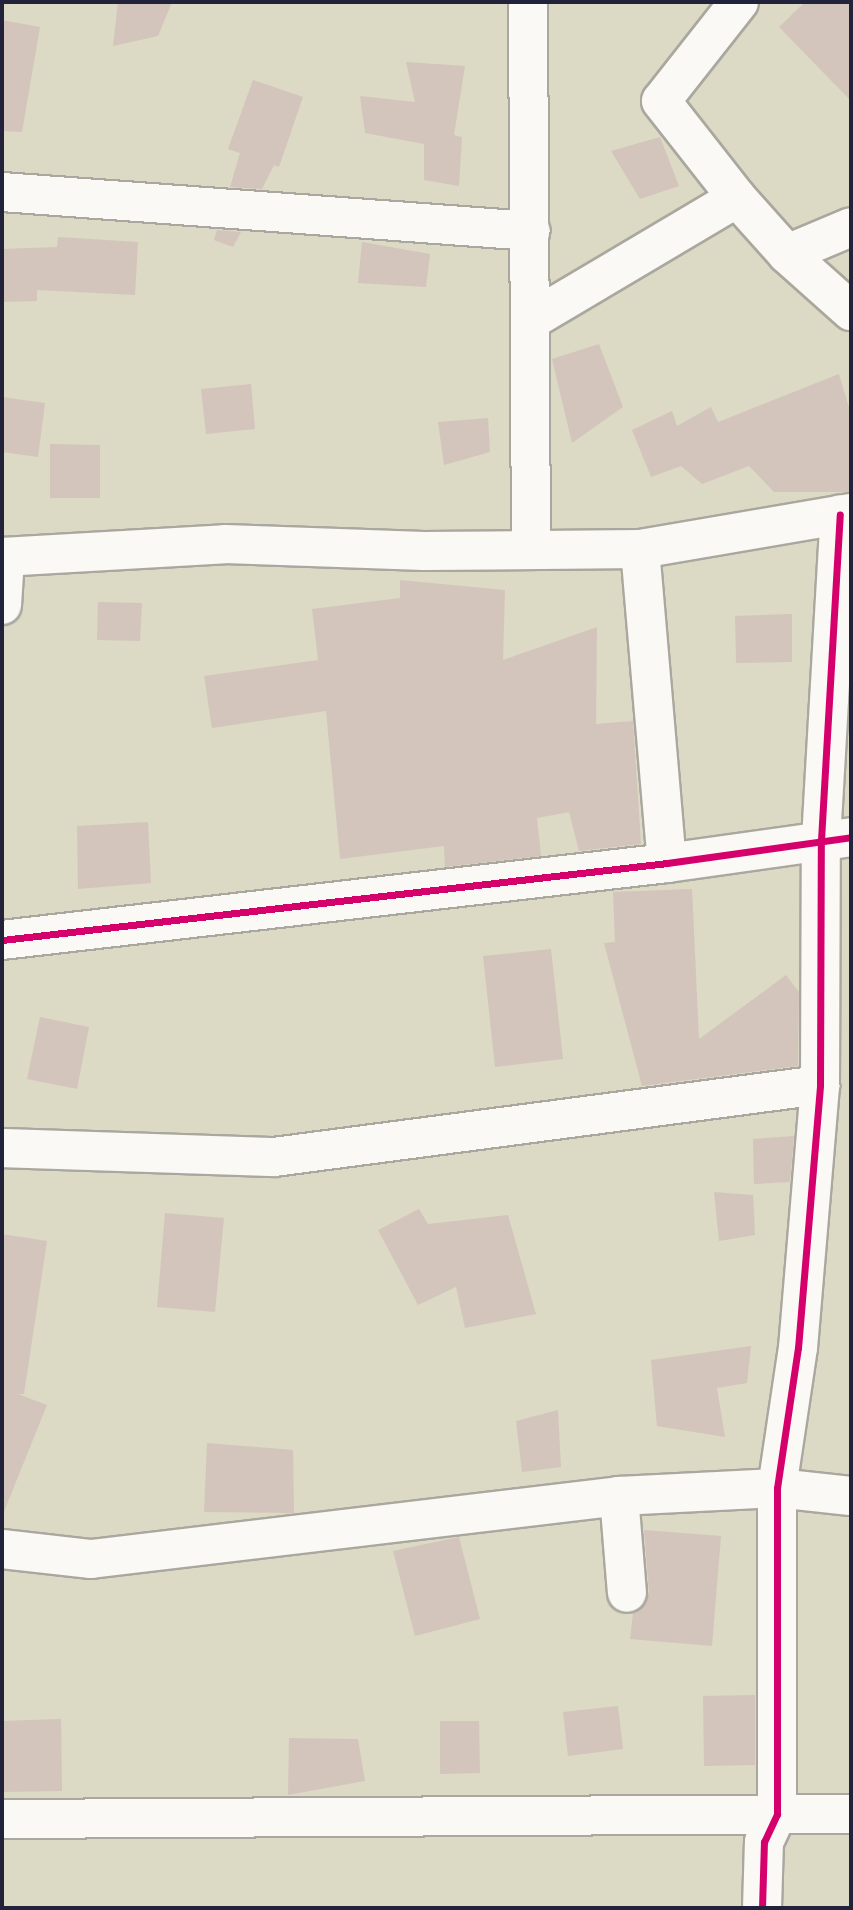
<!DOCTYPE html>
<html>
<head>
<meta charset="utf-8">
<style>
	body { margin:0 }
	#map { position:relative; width:853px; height:1910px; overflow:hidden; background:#dcd9c5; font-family:Vollkorn,serif }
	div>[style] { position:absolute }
	.building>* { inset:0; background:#d3c5bb }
	.roads { filter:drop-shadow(2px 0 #aaa89e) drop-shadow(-2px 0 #aaa89e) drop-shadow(0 2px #aaa89e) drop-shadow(0 -2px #aaa89e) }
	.street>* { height:38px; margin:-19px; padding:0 19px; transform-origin:19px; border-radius:19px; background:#faf9f6 }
	.cycleway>* { height:7px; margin:-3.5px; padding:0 3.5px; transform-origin:3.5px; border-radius:3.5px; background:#d6006c }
	span { translate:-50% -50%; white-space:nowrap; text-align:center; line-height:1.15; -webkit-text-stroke:6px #fdfcf7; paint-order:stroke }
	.frame { position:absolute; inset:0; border:4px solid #22223b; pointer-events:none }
</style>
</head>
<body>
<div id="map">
	<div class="building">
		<i style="clip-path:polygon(118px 2px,172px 2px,158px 36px,113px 46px)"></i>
		<i style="clip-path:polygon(805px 2px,851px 2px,851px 101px,779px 27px)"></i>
		<i style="clip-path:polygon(2px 20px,40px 27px,22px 132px,2px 131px)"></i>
		<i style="clip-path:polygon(406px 62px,465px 66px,454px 135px,462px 137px,459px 186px,424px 180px,424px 144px,365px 133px,360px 96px,415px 102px)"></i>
		<i style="clip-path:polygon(253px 80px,303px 97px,279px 167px,274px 165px,262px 189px,230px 187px,240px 153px,228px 149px)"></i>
		<i style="clip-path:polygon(660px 137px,679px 186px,640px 199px,611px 151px)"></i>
		<i style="clip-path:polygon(217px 230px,241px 232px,233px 247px,214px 240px)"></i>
		<i style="clip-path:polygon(58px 237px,138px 242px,135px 295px,37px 290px,37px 301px,2px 302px,2px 249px,57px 247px)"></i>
		<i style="clip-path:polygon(362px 242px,430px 254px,426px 287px,358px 283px)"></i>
		<i style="clip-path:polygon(599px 344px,623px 407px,572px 443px,552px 359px)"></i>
		<i style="clip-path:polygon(839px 374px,851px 414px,851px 492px,774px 492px,749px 466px,702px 484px,681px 466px,651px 477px,632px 430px,672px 411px,677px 426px,711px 407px,718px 422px)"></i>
		<i style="clip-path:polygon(251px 384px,255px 429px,206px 434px,201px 389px)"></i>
		<i style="clip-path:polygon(2px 397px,45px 403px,38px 457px,2px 452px)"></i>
		<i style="clip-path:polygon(488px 418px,490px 452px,444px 465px,438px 422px)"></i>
		<i style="clip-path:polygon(50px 444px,100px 445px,100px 498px,50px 498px)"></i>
		<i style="clip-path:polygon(400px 580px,505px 590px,503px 660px,597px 627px,596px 724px,633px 721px,641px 844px,579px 851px,569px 812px,537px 818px,541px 856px,445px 867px,444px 846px,340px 859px,326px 711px,212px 728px,204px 676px,318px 660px,312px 609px,400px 598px)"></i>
		<i style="clip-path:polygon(98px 602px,142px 603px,140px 641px,97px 640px)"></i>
		<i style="clip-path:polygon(792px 614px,792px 662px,736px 663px,735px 616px)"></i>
		<i style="clip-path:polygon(148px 822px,151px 883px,78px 889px,77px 826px)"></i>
		<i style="clip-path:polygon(692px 889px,699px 1039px,786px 975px,799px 992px,798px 1066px,642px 1086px,604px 943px,615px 942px,613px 892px)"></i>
		<i style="clip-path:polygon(551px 949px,563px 1059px,495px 1067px,483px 956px)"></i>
		<i style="clip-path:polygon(40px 1017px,89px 1027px,77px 1089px,27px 1079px)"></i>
		<i style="clip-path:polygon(794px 1136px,790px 1182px,754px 1184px,753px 1139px)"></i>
		<i style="clip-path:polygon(714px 1192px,753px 1195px,755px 1235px,719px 1241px)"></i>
		<i style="clip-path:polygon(419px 1209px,428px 1224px,508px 1215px,536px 1314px,465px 1328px,456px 1287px,418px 1305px,378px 1230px)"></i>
		<i style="clip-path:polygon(165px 1213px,224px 1218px,215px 1312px,157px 1307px)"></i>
		<i style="clip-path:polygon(2px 1234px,47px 1241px,24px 1394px,18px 1394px,47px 1405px,3px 1514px)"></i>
		<i style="clip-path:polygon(751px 1346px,747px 1383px,717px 1388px,725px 1437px,657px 1426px,651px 1360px)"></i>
		<i style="clip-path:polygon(558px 1410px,561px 1467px,522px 1472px,516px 1421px)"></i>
		<i style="clip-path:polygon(207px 1443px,293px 1450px,294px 1513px,204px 1512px)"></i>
		<i style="clip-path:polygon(644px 1530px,721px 1536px,712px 1646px,630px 1639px,633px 1613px,646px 1603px,649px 1592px)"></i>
		<i style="clip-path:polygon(459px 1537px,480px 1619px,415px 1636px,393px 1551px)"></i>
		<i style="clip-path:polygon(755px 1695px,755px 1765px,704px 1766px,703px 1696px)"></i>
		<i style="clip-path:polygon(618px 1706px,623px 1749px,568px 1756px,563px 1712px)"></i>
		<i style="clip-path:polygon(61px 1719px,62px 1791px,2px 1792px,2px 1721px)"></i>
		<i style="clip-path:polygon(440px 1721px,479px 1721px,480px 1773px,440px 1774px)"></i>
		<i style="clip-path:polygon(289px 1738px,358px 1739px,365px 1781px,288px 1795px)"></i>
	</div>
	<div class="roads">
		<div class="street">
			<i style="left:528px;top:2px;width:548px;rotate:89.69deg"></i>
			<i style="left:739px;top:2px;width:126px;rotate:128.2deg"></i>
			<i style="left:661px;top:101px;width:123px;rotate:51.9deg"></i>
			<i style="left:737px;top:198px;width:75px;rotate:48.2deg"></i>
			<i style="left:787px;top:254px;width:86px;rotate:41.7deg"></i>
			<i style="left:2px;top:192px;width:530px;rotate:4.22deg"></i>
			<i style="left:787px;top:254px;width:69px;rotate:-22.9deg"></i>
			<i style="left:533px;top:319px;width:237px;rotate:-30.7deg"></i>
			<i style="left:640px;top:549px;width:315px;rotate:85.1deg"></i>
			<i style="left:2px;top:557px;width:223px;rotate:-3.3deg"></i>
			<i style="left:225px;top:544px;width:199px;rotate:2deg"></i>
			<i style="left:424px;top:551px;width:216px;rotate:-0.5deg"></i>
			<i style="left:640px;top:549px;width:214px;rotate:-9.7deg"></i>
			<i style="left:2px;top:605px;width:48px;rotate:-86.4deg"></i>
			<i style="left:2px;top:940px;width:669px;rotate:-6.6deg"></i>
			<i style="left:667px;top:863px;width:186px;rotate:-8deg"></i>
			<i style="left:2px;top:1148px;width:272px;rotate:1.9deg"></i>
			<i style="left:274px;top:1157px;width:551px;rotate:-7.51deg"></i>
			<i style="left:619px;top:1496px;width:97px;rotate:85.3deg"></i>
			<i style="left:2px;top:1549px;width:90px;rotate:6.4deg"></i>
			<i style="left:91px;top:1559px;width:532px;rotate:-6.8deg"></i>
			<i style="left:619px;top:1496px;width:158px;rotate:-2.9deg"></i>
			<i style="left:777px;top:1488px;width:74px;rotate:6.2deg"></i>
			<i style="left:2px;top:1819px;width:849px;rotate:-0.34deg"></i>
			<i style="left:762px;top:1908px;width:66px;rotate:-88.3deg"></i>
			<i style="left:764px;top:1842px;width:31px;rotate:-65deg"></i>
			<i style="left:777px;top:1814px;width:326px;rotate:-90deg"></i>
			<i style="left:777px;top:1488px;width:142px;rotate:-81.5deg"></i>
			<i style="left:798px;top:1348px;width:264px;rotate:-85.2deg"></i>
			<i style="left:820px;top:1085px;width:245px;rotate:-89.8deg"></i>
			<i style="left:821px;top:840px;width:326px;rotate:-86.7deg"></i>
		</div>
	</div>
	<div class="cycleway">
		<i style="left:2px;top:940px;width:669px;rotate:-6.6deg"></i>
		<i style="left:667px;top:863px;width:186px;rotate:-8deg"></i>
		<i style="left:762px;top:1908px;width:66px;rotate:-88.3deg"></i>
		<i style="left:764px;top:1842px;width:31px;rotate:-65deg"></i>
		<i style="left:777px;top:1814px;width:326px;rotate:-90deg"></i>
		<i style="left:777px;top:1488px;width:142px;rotate:-81.5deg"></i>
		<i style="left:798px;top:1348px;width:264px;rotate:-85.2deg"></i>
		<i style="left:820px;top:1085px;width:245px;rotate:-89.8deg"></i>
		<i style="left:821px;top:840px;width:326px;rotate:-86.7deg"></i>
	</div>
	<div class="frame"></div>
</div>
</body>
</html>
